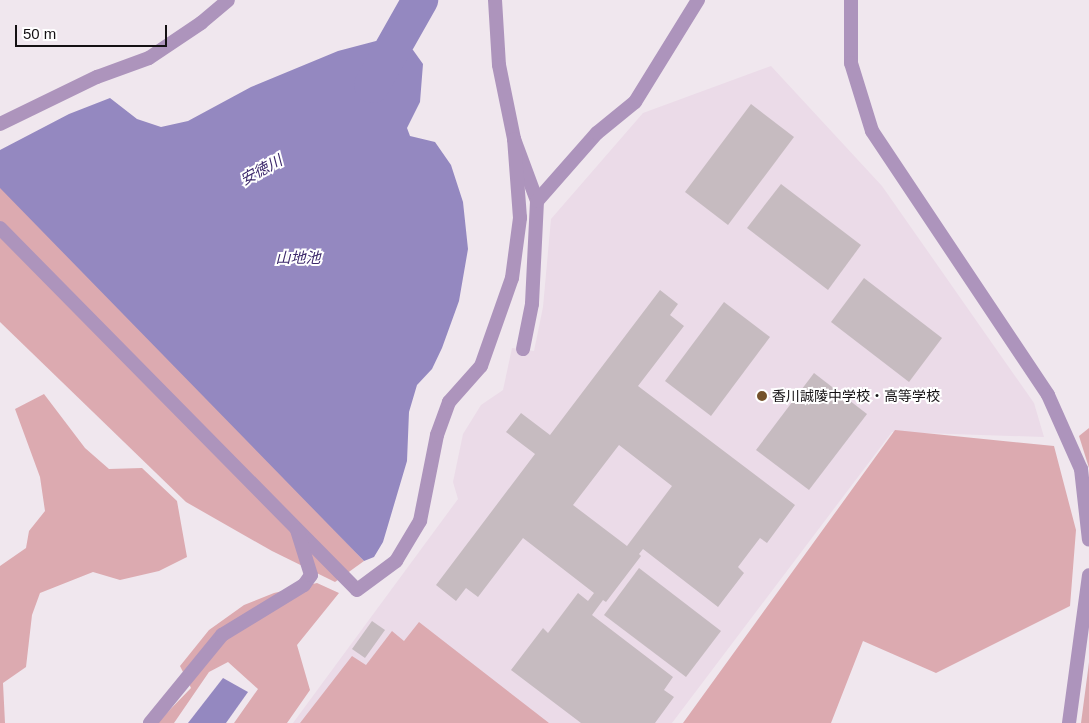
<!DOCTYPE html>
<html>
<head>
<meta charset="utf-8">
<style>
	body { margin:0 }
	#map { position:relative; width:1089px; height:723px; overflow:hidden; background:#f0e7ee; font-family:Helvetica,"Noto Sans JP",sans-serif }
	div>[style] { position:absolute }
	.built>* { inset:0; background:#ebdbe8 }
	.green>* { inset:0; background:#dcaab0 }
	.water>* { inset:0; background:#9488c0 }
	.river>* { height:36px; margin:-18px; padding:0 18px; transform-origin:18px; border-radius:18px; background:#9488c0 }
	.building>* { inset:0; background:#c6bbc0 }
	.minor>* { height:14px; margin:-7px; padding:0 7px; transform-origin:7px; border-radius:7px; background:#ad94bc }
	.dots>* { width:14px; height:14px; translate:-50% -50%; box-sizing:border-box; border:2px solid #fff; border-radius:50% }
	span { translate:-50% -50%; white-space:nowrap; text-align:center; line-height:1.15; -webkit-text-stroke:4px #fff; paint-order:stroke }
	.poi-label { font-size:14px; color:#141113 }
	.left { translate:0 -50%; text-align:left }
	.water-label { font-size:15px; color:#3d296c; font-style:italic }
	.scale { position:absolute; left:15px; top:25px; width:152px; height:22px; box-sizing:border-box; border:2px solid #141113; border-top:0; padding-left:6px; font-size:15px; line-height:18px; white-space:nowrap; color:#141113; -webkit-text-stroke:4px #fff; paint-order:stroke }
</style>
</head>
<body>
<div id="map">
	<div class="built">
		<i style="clip-path:polygon(771px 66px,882px 186px,1034px 403px,1044px 437px,892px 432px,672px 723px,293px 723px,458px 499px,453px 482px,463px 434px,481px 405px,503px 390px,512px 348px,534px 351px,543px 307px,551px 219px,643px 113px)"></i>
	</div>
	<div class="green">
		<i style="clip-path:polygon(0 177px,364px 561px,335px 582px,272px 551px,186px 502px,0 322px)"></i>
		<i style="clip-path:polygon(44px 394px,85px 448px,109px 469px,142px 468px,177px 501px,187px 557px,159px 571px,120px 580px,93px 572px,40px 593px,32px 615px,26px 667px,3px 683px,5px 723px,0 723px,0 566px,26px 548px,29px 531px,45px 511px,40px 477px,15px 409px)"></i>
		<i style="clip-path:polygon(1089px 428px,1089px 468px,1079px 436px)"></i>
		<i style="clip-path:polygon(895px 430px,1054px 446px,1076px 530px,1070px 606px,936px 673px,863px 641px,831px 723px,683px 723px)"></i>
		<i style="clip-path:polygon(317px 583px,339px 593px,297px 645px,310px 690px,287px 723px,234px 723px,258px 689px,228px 662px,209px 672px,174px 723px,157px 723px,191px 688px,180px 666px,209px 630px,244px 605px,274px 593px)"></i>
		<i style="clip-path:polygon(419px 622px,549px 723px,300px 723px,352px 656px,366px 665px,392px 631px,404px 641px)"></i>
		<i style="clip-path:polygon(1089px 662px,1089px 723px,1081px 723px,1088px 670px)"></i>
	</div>
	<div class="water">
		<i style="clip-path:polygon(376px 41px,393px 41px,413px 50px,423px 64px,420px 102px,407px 128px,410px 136px,435px 142px,451px 165px,463px 202px,468px 249px,459px 301px,442px 348px,432px 369px,417px 385px,409px 412px,407px 461px,383px 542px,374px 557px,364px 561px,0 188px,0 150px,69px 114px,110px 98px,137px 119px,161px 127px,188px 121px,251px 87px,338px 51px)"></i>
		<i style="clip-path:polygon(223px 678px,248px 692px,226px 723px,188px 723px)"></i>
	</div>
	<div class="river">
		<i style="left:372px;top:85px;width:98px;rotate:-60.5deg"></i>
	</div>
	<div class="building">
		<i style="clip-path:polygon(751px 104px,794px 137px,728px 225px,685px 192px)"></i>
		<i style="clip-path:polygon(781px 184px,861px 245px,828px 290px,747px 228px)"></i>
		<i style="clip-path:polygon(864px 278px,942px 338px,909px 382px,831px 322px)"></i>
		<i style="clip-path:polygon(evenodd,660px 290px,678px 304px,670px 315px,684px 326px,638px 386px,795px 505px,767px 543px,760px 538px,738px 567px,744px 573px,718px 607px,643px 549px,639px 554px,641px 556px,606px 602px,603px 600px,592px 615px,673px 677px,664px 690px,674px 697px,655px 723px,581px 723px,511px 670px,543px 628px,548px 633px,578px 593px,588px 601px,594px 593px,523px 538px,478px 597px,466px 588px,456px 601px,436px 585px,535px 454px,506px 432px,521px 413px,550px 435px,660px 290px,619px 445px,672px 486px,627px 546px,573px 505px,619px 445px)"></i>
		<i style="clip-path:polygon(724px 302px,770px 337px,711px 416px,665px 381px)"></i>
		<i style="clip-path:polygon(814px 373px,867px 414px,809px 490px,756px 450px)"></i>
		<i style="clip-path:polygon(639px 568px,721px 631px,686px 677px,604px 615px)"></i>
		<i style="clip-path:polygon(372px 621px,385px 630px,365px 658px,352px 649px)"></i>
	</div>
	<div class="minor">
		<i style="left:495px;top:0;width:65px;rotate:86.5deg"></i>
		<i style="left:499px;top:65px;width:76px;rotate:78.5deg"></i>
		<i style="left:514px;top:139px;width:66px;rotate:69.6deg"></i>
		<i style="left:537px;top:201px;width:103px;rotate:92.8deg"></i>
		<i style="left:532px;top:304px;width:46px;rotate:101.3deg"></i>
		<i style="left:851px;top:0;width:63px;rotate:90deg"></i>
		<i style="left:851px;top:63px;width:71px;rotate:72.8deg"></i>
		<i style="left:872px;top:131px;width:317px;rotate:56.3deg"></i>
		<i style="left:1048px;top:395px;width:81px;rotate:66deg"></i>
		<i style="left:1081px;top:469px;width:71px;rotate:83.6deg"></i>
		<i style="left:0;top:124px;width:108px;rotate:-25.9deg"></i>
		<i style="left:97px;top:77px;width:55px;rotate:-20.1deg"></i>
		<i style="left:149px;top:58px;width:63px;rotate:-33.9deg"></i>
		<i style="left:201px;top:23px;width:35px;rotate:-40deg"></i>
		<i style="left:537px;top:201px;width:91px;rotate:-48.6deg"></i>
		<i style="left:597px;top:133px;width:49px;rotate:-39.2deg"></i>
		<i style="left:635px;top:102px;width:120px;rotate:-58.3deg"></i>
		<i style="left:0;top:228px;width:508px;rotate:45.4deg"></i>
		<i style="left:357px;top:590px;width:49px;rotate:-36.6deg"></i>
		<i style="left:396px;top:561px;width:47px;rotate:-59deg"></i>
		<i style="left:420px;top:521px;width:88px;rotate:-78.8deg"></i>
		<i style="left:437px;top:435px;width:35px;rotate:-70deg"></i>
		<i style="left:449px;top:402px;width:48px;rotate:-48.4deg"></i>
		<i style="left:481px;top:366px;width:93px;rotate:-70.6deg"></i>
		<i style="left:512px;top:278px;width:61px;rotate:-82.4deg"></i>
		<i style="left:520px;top:218px;width:79px;rotate:-94.3deg"></i>
		<i style="left:150px;top:723px;width:114px;rotate:-50.7deg"></i>
		<i style="left:222px;top:635px;width:96px;rotate:-31.4deg"></i>
		<i style="left:304px;top:585px;width:12px;rotate:-55deg"></i>
		<i style="left:311px;top:575px;width:47px;rotate:-107.3deg"></i>
		<i style="left:1069px;top:723px;width:149px;rotate:-82.3deg"></i>
	</div>
	<div class="dots">
		<i style="left:762px;top:396px;background:#74512a"></i>
	</div>
	<div class="poi-label">
		<span class="left" style="left:772px;top:396px">香川誠陵中学校・高等学校</span>
	</div>
	<div class="water-label">
		<span style="left:261px;top:170px;rotate:-29deg">安徳川</span>
		<span style="left:298px;top:258px">山地池</span>
	</div>
	<div class="scale">50 m</div>
</div>
</body>
</html>
